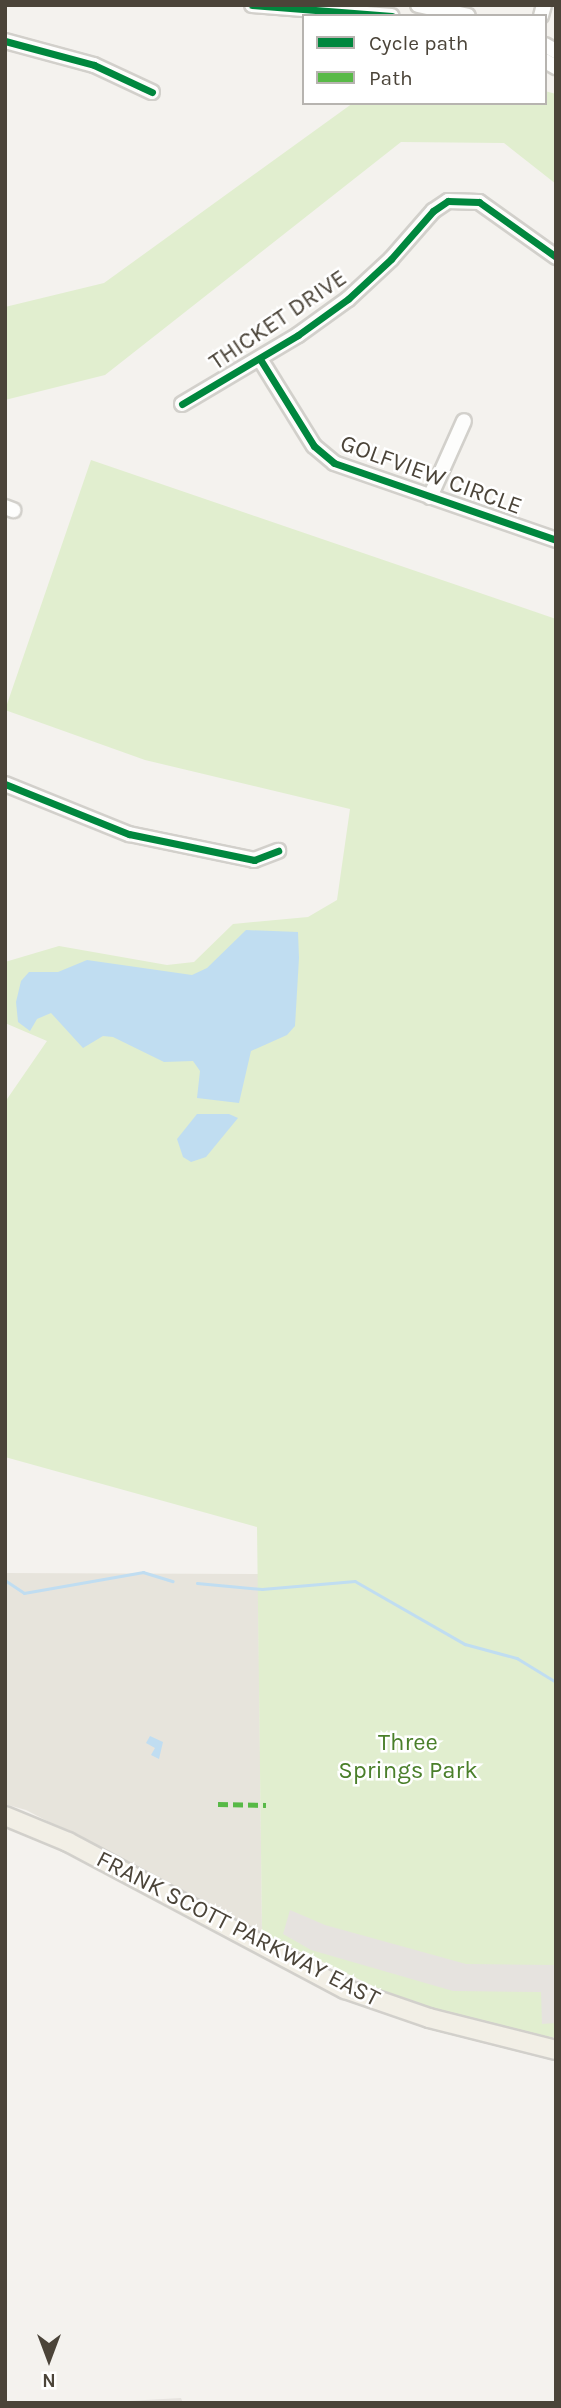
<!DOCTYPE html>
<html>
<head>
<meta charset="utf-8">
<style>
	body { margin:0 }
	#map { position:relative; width:561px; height:2408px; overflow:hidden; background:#f4f2ee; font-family:Karla,sans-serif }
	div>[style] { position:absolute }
	.residential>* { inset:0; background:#e7e4dc }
	.green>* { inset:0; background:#e1eecf }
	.parking>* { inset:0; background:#e6e3df }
	.water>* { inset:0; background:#c0ddf1 }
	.stream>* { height:2.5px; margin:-1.25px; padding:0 1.25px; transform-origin:1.25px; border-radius:1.25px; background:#c0ddf1 }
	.roads { filter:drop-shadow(2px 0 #d2d0cb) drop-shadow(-2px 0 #d2d0cb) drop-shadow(0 2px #d2d0cb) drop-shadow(0 -2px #d2d0cb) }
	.minor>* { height:14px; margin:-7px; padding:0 7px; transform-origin:7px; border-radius:7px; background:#fdfdfc }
	.major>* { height:18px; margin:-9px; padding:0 9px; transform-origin:9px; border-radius:9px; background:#f2efe6 }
	.quiet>* { height:5px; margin-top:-2.5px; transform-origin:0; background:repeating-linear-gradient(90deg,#58b947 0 10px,transparent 0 15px) }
	.cycleway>* { height:7px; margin:-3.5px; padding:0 3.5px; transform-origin:3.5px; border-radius:3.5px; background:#00873e }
	span { translate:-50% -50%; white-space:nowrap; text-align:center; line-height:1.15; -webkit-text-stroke:5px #fff; paint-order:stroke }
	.street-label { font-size:24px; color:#4b4439 }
	.park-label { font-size:24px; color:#4a7f2a }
	.frame { position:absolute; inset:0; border:7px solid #4b4439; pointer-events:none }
	.legend { position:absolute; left:302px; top:14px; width:245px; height:91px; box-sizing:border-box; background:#fff; border:2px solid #b7b4b0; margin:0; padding:9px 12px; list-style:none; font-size:21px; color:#4b4439 }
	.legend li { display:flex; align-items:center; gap:14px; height:35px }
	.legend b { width:35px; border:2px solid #b7b4b0 }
	.north { position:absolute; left:14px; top:2324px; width:70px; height:70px; -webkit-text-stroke:5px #fff; paint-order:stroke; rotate:180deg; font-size:19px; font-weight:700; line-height:28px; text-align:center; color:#4b4439 }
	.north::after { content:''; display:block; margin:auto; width:24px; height:32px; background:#4b4439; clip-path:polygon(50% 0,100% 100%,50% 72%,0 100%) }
</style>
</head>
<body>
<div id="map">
	<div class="residential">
		<i style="clip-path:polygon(5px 1573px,258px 1574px,262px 1933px,26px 1810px,5px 1804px)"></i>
	</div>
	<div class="green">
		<i style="clip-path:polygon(545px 91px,556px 94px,556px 184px,504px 143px,401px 142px,105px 375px,5px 400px,5px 307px,104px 283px,353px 103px,545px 103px)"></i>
		<i style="clip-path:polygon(91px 460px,556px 619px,556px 2038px,461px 2018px,398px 1998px,262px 1933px,257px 1527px,5px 1457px,5px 1102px,47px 1041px,5px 1023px,5px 962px,59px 946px,167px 965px,194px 962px,233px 924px,308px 917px,337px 900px,350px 809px,145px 760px,5px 710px)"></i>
	</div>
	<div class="parking">
		<i style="clip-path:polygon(290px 1910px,325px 1925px,466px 1964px,556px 1965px,556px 2023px,542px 2024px,541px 1992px,453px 1991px,311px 1950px,283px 1934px)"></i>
		<i style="clip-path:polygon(181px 2398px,183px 2403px,106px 2403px,110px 2402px)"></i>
	</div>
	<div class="water">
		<i style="clip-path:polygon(246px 930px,298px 932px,299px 958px,295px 1026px,287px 1035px,251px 1051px,239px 1103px,197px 1098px,200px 1071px,193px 1061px,164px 1062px,113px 1037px,103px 1036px,83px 1048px,51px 1013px,37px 1019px,30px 1031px,18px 1022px,16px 1002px,21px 981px,29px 972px,58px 972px,87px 960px,192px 975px,207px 968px)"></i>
		<i style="clip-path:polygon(197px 1114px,229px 1114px,238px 1118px,206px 1157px,191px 1162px,183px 1157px,177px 1139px)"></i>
		<i style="clip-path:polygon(150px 1736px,163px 1742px,159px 1759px,151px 1755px,155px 1748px,146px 1743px)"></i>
	</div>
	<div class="stream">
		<i style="left:5px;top:1580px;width:23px;rotate:34deg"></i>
		<i style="left:24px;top:1593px;width:121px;rotate:-10deg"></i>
		<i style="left:143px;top:1572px;width:31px;rotate:17deg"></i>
		<i style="left:197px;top:1583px;width:65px;rotate:5.3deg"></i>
		<i style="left:262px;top:1589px;width:93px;rotate:-4.9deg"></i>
		<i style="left:355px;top:1581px;width:127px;rotate:29.8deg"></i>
		<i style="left:465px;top:1644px;width:54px;rotate:15.1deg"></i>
		<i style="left:517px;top:1658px;width:46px;rotate:31.6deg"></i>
	</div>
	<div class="roads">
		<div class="minor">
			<i style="left:252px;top:5px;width:140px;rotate:4.5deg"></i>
			<i style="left:418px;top:5px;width:51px;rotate:12.4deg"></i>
			<i style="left:541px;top:16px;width:11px;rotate:-75deg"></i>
			<i style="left:5px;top:41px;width:92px;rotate:15.1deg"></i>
			<i style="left:94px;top:65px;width:64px;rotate:25deg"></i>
			<i style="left:545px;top:45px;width:13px;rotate:29deg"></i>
			<i style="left:545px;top:61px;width:13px;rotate:29deg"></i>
			<i style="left:260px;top:359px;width:102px;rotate:58.2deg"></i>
			<i style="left:314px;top:446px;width:26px;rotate:40deg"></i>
			<i style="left:334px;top:463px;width:235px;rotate:19.1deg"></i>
			<i style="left:182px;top:404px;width:135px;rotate:-30.7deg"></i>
			<i style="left:298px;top:335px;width:62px;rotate:-35.8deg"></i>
			<i style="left:348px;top:299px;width:59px;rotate:-42.9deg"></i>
			<i style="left:391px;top:259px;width:64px;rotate:-48.8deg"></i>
			<i style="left:433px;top:211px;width:18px;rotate:-34deg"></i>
			<i style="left:448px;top:201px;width:31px;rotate:2deg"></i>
			<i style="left:479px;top:202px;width:95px;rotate:35.5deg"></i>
			<i style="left:430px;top:497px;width:83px;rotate:-65.9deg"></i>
			<i style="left:5px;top:507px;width:9px;rotate:21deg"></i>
			<i style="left:5px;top:784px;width:134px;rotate:22deg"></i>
			<i style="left:129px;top:834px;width:128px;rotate:11.7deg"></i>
			<i style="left:254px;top:860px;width:26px;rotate:-21deg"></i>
		</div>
		<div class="major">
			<i style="left:5px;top:1816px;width:68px;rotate:22.4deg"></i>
			<i style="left:68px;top:1842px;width:314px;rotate:28deg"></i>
			<i style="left:345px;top:1989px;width:89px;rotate:19deg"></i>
			<i style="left:429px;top:2018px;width:131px;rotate:14.1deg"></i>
		</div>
	</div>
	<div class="quiet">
		<i style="left:218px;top:1804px;width:48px;rotate:1.2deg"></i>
	</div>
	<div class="cycleway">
		<i style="left:252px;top:5px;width:140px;rotate:4.5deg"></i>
		<i style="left:5px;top:41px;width:92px;rotate:15.1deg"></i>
		<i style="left:94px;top:65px;width:64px;rotate:25deg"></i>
		<i style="left:260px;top:359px;width:102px;rotate:58.2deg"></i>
		<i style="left:314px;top:446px;width:26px;rotate:40deg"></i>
		<i style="left:334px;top:463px;width:235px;rotate:19.1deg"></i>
		<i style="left:182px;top:404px;width:135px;rotate:-30.7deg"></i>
		<i style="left:298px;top:335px;width:62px;rotate:-35.8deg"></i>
		<i style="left:348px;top:299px;width:59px;rotate:-42.9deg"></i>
		<i style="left:391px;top:259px;width:64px;rotate:-48.8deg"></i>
		<i style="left:433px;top:211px;width:18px;rotate:-34deg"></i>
		<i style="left:448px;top:201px;width:31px;rotate:2deg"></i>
		<i style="left:479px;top:202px;width:95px;rotate:35.5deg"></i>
		<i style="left:5px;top:784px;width:134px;rotate:22deg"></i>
		<i style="left:129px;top:834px;width:128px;rotate:11.7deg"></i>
		<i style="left:254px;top:860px;width:26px;rotate:-21deg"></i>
	</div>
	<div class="street-label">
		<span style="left:278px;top:320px;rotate:-34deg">THICKET DRIVE</span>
		<span style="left:431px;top:475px;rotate:20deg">GOLFVIEW CIRCLE</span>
		<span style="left:238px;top:1929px;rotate:27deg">FRANK SCOTT PARKWAY EAST</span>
	</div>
	<div class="park-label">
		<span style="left:408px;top:1757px">Three<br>Springs Park</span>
	</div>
	<div class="frame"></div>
	<ul class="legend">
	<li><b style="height:9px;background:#00873e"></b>Cycle path</li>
	<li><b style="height:9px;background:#58b947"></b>Path</li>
	</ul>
	<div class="north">N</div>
</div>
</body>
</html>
